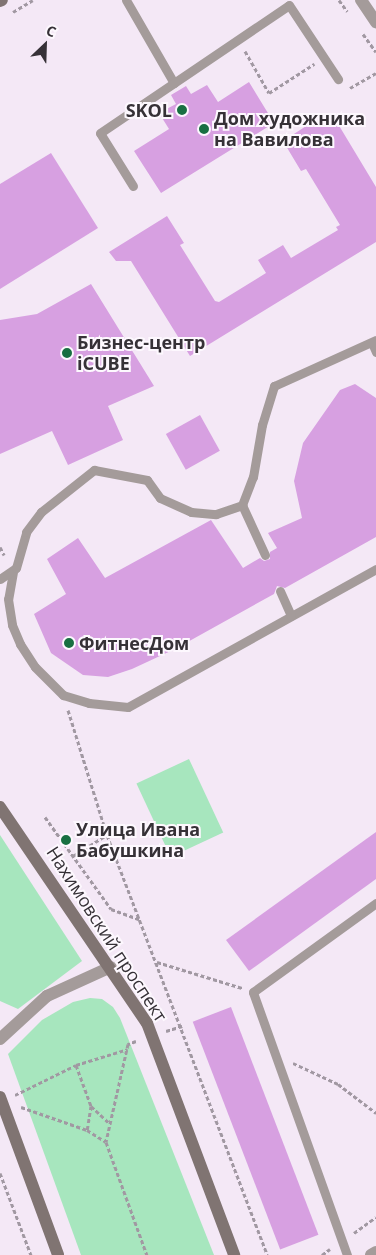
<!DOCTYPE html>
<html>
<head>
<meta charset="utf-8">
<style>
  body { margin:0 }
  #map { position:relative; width:376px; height:1255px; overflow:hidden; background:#f4e8f6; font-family:"Open Sans",sans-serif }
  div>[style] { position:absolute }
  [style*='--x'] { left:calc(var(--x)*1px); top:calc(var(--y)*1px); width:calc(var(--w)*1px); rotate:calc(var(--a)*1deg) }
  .green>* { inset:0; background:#a7e6be; transform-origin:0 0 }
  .building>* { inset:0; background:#d7a0e1; transform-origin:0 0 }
  .path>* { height:3px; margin-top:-1.5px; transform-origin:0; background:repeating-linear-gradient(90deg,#a198a2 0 4px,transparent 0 6.5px) }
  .service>* { height:9px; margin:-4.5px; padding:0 4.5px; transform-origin:4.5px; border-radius:4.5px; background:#a49b9a }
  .tertiary>* { height:12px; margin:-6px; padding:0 6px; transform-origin:6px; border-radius:6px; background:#a49b9a }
  .secondary>* { height:12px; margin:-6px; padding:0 6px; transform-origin:6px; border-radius:6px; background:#807472 }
  .dots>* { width:14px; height:14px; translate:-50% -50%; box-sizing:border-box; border:2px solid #fdf8fe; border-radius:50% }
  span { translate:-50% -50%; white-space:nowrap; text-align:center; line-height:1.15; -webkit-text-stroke:4px #fdf8fe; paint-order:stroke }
  .poi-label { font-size:18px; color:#363137; font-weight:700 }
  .right { translate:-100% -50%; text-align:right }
  .left { translate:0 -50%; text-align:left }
  .street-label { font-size:18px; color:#363137 }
  .north { position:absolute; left:20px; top:20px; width:50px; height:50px; -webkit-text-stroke:4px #fdf8fe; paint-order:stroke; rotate:24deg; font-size:14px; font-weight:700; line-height:20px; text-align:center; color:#363137 }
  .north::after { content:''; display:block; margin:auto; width:18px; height:22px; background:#363137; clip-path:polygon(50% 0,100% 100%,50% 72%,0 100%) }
</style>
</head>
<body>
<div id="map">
  <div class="green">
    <div style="left:189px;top:759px;width:81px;height:58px;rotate:65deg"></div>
    <div style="clip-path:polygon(0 835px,82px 961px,18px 1009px,0 1001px)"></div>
    <div style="clip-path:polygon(90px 998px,102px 999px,113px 1007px,120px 1018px,214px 1255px,81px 1255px,8px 1054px,42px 1020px,73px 1002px)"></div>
  </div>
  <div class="building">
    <div style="clip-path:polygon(249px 82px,274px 123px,161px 193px,134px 151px,169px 129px,159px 113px,176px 104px,171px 95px,186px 86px,191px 94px,207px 85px,218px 102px)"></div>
    <div style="clip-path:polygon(332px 114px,376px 187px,376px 242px,190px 356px,131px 261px,116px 261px,109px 252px,167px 216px,184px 243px,180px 245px,215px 301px,219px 302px,266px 273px,258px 260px,283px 245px,291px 258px,338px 230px,336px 227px,340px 225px,306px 169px,301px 171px,283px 141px,314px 121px,316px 124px)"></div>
    <div style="clip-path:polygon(51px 153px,98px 228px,0 289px,0 184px)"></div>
    <div style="clip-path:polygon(91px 284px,154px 386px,108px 406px,123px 440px,68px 465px,52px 431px,0 454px,0 320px,37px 314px)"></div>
    <div style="clip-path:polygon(355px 384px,376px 398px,376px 537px,285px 588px,277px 586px,274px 594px,175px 649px,132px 669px,108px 677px,83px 675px,51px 653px,34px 614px,66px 594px,47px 559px,78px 538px,105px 578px,211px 520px,243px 568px,260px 558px,264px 561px,270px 559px,270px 552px,277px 548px,268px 533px,302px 518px,294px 481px,303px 443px,340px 390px)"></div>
    <div style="left:200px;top:415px;width:41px;height:39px;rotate:61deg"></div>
    <div style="clip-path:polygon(376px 832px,376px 879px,249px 971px,226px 940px)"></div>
    <div style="left:231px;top:1007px;width:244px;height:41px;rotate:69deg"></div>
  </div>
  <div class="path">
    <div style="--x:339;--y:0;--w:14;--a:54"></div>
    <div style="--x:13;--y:12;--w:23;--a:-31"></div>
    <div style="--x:363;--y:34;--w:22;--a:54"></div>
    <div style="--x:245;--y:51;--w:48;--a:60.3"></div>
    <div style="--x:269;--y:93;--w:54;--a:-32.8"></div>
    <div style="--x:350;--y:88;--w:30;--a:-30"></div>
    <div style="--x:0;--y:547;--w:9;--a:63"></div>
    <div style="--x:68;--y:710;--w:131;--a:72.7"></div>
    <div style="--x:107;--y:835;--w:449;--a:69.1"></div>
    <div style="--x:45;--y:817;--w:113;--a:54.3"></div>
    <div style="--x:111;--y:909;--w:30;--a:20"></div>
    <div style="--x:73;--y:856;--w:40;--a:-32"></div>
    <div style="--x:157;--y:962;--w:89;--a:17"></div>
    <div style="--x:166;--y:1031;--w:17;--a:-17"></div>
    <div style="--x:136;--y:1041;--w:9;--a:159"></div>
    <div style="--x:128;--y:1044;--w:100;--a:102.7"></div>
    <div style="--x:106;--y:1142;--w:120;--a:70.1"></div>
    <div style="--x:293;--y:1063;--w:50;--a:25"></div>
    <div style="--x:338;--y:1084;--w:48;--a:37.3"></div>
    <div style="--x:76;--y:1065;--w:44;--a:69.9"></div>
    <div style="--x:91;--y:1106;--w:25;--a:43"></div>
    <div style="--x:15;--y:1095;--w:68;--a:-26.2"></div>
    <div style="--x:76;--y:1065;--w:54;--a:-17.1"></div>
    <div style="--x:91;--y:1106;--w:24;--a:99"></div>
    <div style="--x:87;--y:1130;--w:22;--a:32"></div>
    <div style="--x:21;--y:1107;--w:70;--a:19.2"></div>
    <div style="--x:0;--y:1173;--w:88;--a:69.3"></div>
    <div style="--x:354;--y:1233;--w:27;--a:-36"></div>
    <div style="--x:322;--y:1255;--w:10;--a:-37"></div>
  </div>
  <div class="service">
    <div style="--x:126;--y:0;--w:96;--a:60"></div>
    <div style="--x:133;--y:186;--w:62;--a:-121.9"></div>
    <div style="--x:100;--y:133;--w:228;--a:-34.1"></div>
    <div style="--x:289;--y:5;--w:89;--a:56.5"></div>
    <div style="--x:372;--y:343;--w:10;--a:66"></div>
    <div style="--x:242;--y:505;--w:55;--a:65.3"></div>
    <div style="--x:13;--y:572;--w:27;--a:100"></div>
    <div style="--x:8;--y:599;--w:26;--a:81"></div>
    <div style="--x:12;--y:625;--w:21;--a:67"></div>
    <div style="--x:20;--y:644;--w:27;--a:57"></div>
    <div style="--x:35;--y:667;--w:40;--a:45"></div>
    <div style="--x:63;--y:695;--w:27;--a:17"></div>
    <div style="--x:89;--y:703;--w:39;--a:6"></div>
    <div style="--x:128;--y:707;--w:284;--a:-29.1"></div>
    <div style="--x:0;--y:579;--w:19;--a:-35"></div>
    <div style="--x:16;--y:568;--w:37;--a:-74"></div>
    <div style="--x:26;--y:532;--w:25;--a:-53"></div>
    <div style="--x:41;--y:512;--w:68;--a:-38.4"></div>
    <div style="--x:94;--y:470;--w:54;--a:10.7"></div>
    <div style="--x:147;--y:480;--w:22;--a:54"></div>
    <div style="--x:160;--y:498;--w:34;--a:24"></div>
    <div style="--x:191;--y:512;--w:25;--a:5"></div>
    <div style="--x:216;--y:514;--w:28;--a:-19"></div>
    <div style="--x:242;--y:505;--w:30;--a:-69"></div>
    <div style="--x:253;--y:477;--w:53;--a:-80.2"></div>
    <div style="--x:262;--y:425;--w:41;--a:-72.9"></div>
    <div style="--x:274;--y:386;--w:112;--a:-24.3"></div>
    <div style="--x:280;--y:591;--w:27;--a:66"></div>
    <div style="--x:347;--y:1255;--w:279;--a:-109.7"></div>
    <div style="--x:253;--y:992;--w:152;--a:-35.9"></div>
  </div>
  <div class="tertiary">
    <div style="--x:361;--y:0;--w:27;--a:56"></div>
    <div style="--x:0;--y:1039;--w:64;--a:-42.5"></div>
    <div style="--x:47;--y:996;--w:70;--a:-24.4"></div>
    <div style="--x:371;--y:1255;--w:6;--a:-31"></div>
  </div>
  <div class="secondary">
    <div style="--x:0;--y:1;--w:2;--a:-27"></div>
    <div style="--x:0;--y:807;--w:261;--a:55.8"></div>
    <div style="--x:147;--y:1023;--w:248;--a:69.4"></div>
    <div style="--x:0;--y:1097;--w:168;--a:69.8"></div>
  </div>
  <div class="dots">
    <div style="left:182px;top:110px;background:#186f42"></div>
    <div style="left:204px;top:129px;background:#186f42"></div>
    <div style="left:67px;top:353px;background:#186f42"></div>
    <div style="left:69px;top:643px;background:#186f42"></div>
    <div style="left:66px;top:840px;background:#186f42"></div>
  </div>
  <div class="poi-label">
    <span class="right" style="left:172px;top:110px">SKOL</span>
    <span class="left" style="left:214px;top:129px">Дом художника<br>на Вавилова</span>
    <span class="left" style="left:77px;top:353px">Бизнес-центр<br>iCUBE</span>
    <span class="left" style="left:79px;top:643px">ФитнесДом</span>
    <span class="left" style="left:76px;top:840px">Улица Ивана<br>Бабушкина</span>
  </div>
  <div class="street-label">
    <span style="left:107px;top:934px;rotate:57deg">Нахимовский проспект</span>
  </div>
  <div class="north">С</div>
</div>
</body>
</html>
